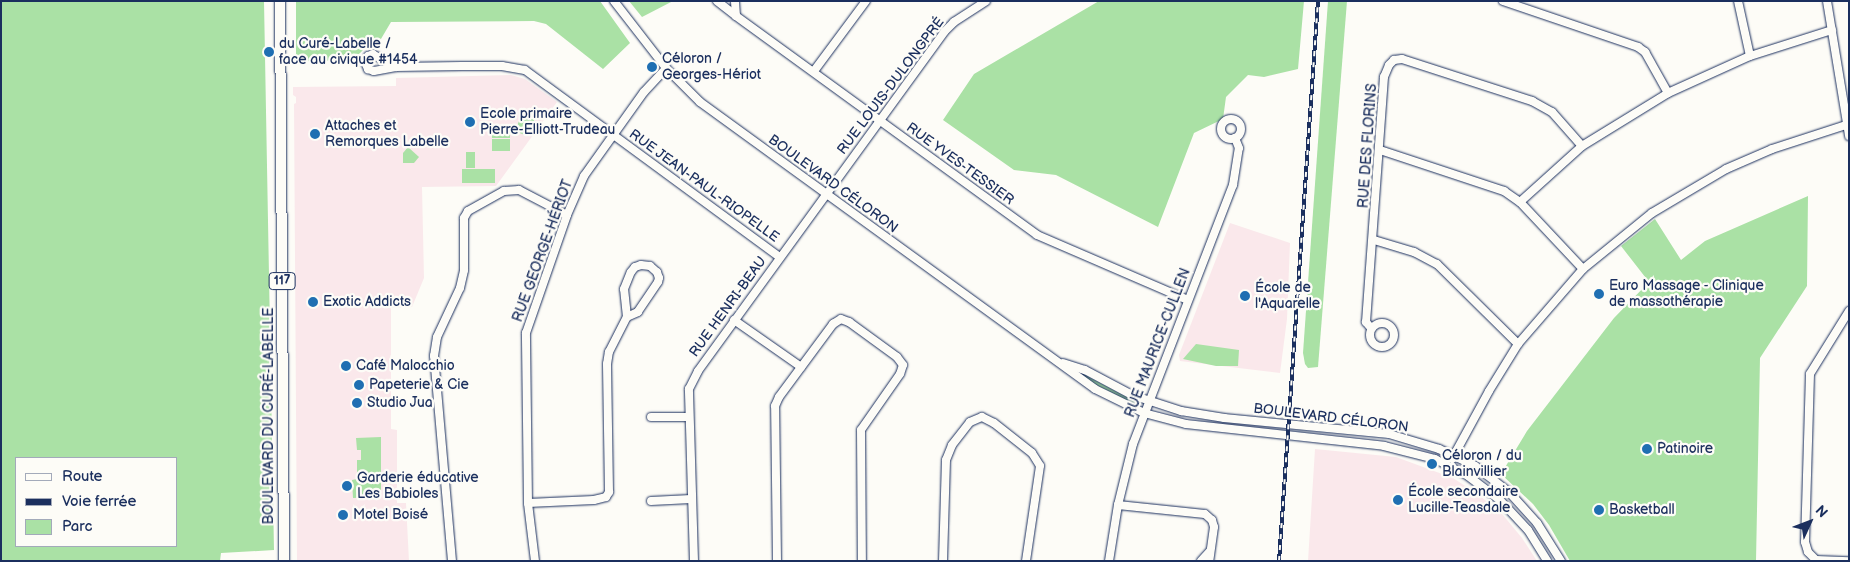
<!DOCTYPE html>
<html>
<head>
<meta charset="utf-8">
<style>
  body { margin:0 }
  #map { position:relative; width:1850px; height:562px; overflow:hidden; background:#fdfcf7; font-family:"Balsamiq Sans",sans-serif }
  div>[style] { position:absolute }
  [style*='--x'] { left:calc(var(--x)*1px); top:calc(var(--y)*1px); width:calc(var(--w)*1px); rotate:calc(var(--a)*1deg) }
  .built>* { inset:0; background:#fae8eb }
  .green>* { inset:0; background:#aae1a5; transform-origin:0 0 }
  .roads { filter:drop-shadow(0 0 1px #1b2f5e) drop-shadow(0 0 1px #1b2f5e) }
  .minor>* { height:8px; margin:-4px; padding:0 4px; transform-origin:4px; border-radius:4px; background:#fdfcf7 }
  .minor>.ring { margin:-4px; padding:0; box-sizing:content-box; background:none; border:8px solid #fdfcf7; border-radius:50% }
  .major>* { height:10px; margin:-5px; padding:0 5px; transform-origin:5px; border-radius:5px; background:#fdfcf7 }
  .rail>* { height:4px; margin-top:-2px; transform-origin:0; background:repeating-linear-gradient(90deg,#fdfcf7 0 5.5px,#1b2f5e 0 11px); box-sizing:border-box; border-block:1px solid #1b2f5e }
  .dots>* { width:14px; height:14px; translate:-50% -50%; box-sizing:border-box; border:2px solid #fdfcf7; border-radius:50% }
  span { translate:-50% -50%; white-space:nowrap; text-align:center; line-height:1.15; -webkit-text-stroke:4.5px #fdfcf7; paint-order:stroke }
  .shield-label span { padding:1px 4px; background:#fdfcf7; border:1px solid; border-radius:4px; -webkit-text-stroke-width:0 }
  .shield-label { font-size:12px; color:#1b2f5e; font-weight:700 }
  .poi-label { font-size:14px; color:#1b2f5e }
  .left { translate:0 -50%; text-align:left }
  .street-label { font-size:14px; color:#1b2f5e }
  .frame { position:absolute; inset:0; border:2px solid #1b2f5e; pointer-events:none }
  .legend { position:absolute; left:15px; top:457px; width:162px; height:90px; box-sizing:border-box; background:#fdfcf7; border:1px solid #a3aaba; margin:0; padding:6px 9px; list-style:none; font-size:15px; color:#1b2f5e }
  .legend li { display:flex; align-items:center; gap:10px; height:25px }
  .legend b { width:25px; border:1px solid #a3aaba }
  .north { position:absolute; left:1785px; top:497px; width:50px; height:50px; -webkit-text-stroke:4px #fdfcf7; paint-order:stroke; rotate:47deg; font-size:14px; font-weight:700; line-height:20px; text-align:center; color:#1b2f5e }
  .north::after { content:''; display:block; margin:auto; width:18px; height:22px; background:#1b2f5e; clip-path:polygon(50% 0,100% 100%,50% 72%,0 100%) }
</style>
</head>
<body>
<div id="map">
  <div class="built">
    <div style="clip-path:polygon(511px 75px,525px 79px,557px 102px,496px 186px,422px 187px,424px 278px,412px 307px,391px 308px,391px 429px,397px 430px,397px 503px,406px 503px,409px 561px,297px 561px,294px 104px,296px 103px,296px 97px,293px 95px,293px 87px,396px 86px,396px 78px)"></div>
    <div style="clip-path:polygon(1230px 223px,1290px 243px,1287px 319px,1280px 373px,1180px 361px,1179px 355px)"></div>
    <div style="clip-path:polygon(1315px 449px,1396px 457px,1453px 478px,1479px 495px,1503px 515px,1522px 538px,1537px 561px,1308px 561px)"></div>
  </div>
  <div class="green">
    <div style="clip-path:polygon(evenodd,1px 1px,264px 1px,274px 550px,221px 553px,220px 561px,1px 561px,1px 1px,16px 458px,176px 458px,176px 546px,16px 546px,16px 458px)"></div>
    <div style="clip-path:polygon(296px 1px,600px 1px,630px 43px,603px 69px,546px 24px,534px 21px,391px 22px,378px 44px,366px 47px,357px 56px,313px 63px,296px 56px)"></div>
    <div style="clip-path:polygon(629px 1px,673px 1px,642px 17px)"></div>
    <div style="clip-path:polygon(1099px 1px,1304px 1px,1298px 69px,1264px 77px,1248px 75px,1226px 97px,1223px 119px,1194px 133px,1158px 227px,1056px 175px,1014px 170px,943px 120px,974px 74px)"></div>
    <div style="clip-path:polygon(1328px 1px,1347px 1px,1318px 367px,1308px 368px,1305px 364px,1303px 353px)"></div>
    <div style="left:524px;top:108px;width:14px;height:25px;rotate:21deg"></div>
    <div style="left:492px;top:125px;width:18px;height:13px"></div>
    <div style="left:492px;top:139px;width:18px;height:12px"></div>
    <div style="clip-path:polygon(408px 147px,419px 157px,414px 163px,403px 163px,403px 153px)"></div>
    <div style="left:466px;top:152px;width:9px;height:16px"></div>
    <div style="left:495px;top:169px;width:14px;height:33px;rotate:90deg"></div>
    <div style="clip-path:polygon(1808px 196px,1807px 286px,1760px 358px,1756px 561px,1570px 561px,1549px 525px,1533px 504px,1501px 474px,1527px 431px,1614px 318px,1649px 282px,1621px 246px,1655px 219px,1681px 260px,1705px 241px)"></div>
    <div style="clip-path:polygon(1196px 344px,1239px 350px,1238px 366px,1216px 366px,1183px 359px)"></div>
    <div style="clip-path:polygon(1083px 374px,1136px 402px,1135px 404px,1090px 382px,1081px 376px)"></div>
    <div style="clip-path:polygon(381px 437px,381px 497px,353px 498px,352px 480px,357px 479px,357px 460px,361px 460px,361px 450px,357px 450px,356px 438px)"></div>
  </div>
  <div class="roads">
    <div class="minor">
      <div style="--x:614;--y:1;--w:85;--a:52.2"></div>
      <div style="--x:666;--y:68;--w:48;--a:45"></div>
      <div style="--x:700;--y:102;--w:488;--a:36"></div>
      <div style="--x:1095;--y:389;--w:55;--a:26.1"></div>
      <div style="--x:1144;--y:413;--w:43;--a:14.7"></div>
      <div style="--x:1186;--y:424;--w:199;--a:6.3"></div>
      <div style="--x:1384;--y:446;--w:53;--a:14.3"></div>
      <div style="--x:1435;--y:459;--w:37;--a:27"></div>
      <div style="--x:1468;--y:476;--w:39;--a:37"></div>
      <div style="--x:1499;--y:499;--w:42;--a:46.9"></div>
      <div style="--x:1528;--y:530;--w:36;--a:58"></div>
      <div style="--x:717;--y:1;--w:24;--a:38"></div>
      <div style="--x:736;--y:16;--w:15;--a:-94"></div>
      <div style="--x:1503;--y:1;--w:143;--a:18.8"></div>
      <div style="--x:1638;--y:47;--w:9;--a:36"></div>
      <div style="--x:1645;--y:52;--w:47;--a:60.7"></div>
      <div style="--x:1738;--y:1;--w:56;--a:77.7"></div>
      <div style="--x:1827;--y:1;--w:137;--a:80.7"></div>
      <div style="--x:736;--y:16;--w:372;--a:36"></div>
      <div style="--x:1037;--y:235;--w:164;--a:23.3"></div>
      <div style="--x:396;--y:67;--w:26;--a:-151"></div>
      <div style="--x:373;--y:54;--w:5;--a:158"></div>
      <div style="--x:368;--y:56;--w:7;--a:117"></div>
      <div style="--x:365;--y:62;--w:8;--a:67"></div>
      <div style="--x:368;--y:69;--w:6;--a:18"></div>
      <div style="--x:374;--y:71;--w:22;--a:-10"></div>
      <div style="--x:396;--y:67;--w:66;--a:-0.9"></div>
      <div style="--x:462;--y:66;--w:40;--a:0"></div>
      <div style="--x:502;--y:66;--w:23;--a:10"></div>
      <div style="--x:525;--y:70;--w:316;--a:36.3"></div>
      <div style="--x:814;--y:71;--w:87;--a:-53.4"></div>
      <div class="ring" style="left:1221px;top:119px;width:12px;height:12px"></div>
      <div style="--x:1380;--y:150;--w:131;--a:18.3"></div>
      <div style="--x:1504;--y:191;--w:19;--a:35"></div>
      <div style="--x:1520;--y:202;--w:92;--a:46.8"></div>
      <div style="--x:1520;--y:202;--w:84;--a:-42.1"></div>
      <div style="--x:1582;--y:146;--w:101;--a:-31.6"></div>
      <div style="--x:1668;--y:93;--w:90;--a:-24.3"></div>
      <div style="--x:1750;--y:56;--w:86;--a:-17.6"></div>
      <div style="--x:1374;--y:240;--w:42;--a:16.7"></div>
      <div style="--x:1414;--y:252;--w:26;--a:28"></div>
      <div style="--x:1437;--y:264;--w:114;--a:44.6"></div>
      <div style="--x:1849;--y:311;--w:74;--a:121.8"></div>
      <div style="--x:1810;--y:374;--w:168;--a:91.7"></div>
      <div style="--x:1805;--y:542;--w:10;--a:73"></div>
      <div style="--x:1808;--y:552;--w:11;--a:45"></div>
      <div style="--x:1816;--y:560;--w:33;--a:2"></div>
      <div style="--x:734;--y:320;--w:82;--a:35"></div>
      <div class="ring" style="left:1370px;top:323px;width:16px;height:16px"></div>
      <div style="--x:1371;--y:328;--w:8;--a:-130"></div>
      <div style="--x:1366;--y:322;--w:246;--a:-85.8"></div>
      <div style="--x:1384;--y:77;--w:13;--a:-67"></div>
      <div style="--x:1389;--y:65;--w:7;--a:-45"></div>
      <div style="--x:1394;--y:60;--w:8;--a:-7"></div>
      <div style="--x:1402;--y:59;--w:137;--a:17.9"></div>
      <div style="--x:1532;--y:101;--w:23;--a:29"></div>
      <div style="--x:1552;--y:112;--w:45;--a:48.6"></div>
      <div style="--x:1063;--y:363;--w:23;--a:18"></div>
      <div style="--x:1085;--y:370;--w:53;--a:28"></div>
      <div style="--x:1132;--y:395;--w:52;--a:18.1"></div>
      <div style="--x:1181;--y:411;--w:44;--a:9.2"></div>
      <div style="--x:1224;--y:418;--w:166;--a:5.5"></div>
      <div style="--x:1389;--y:434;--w:52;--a:16.7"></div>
      <div style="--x:1439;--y:449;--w:40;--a:25"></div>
      <div style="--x:1475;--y:466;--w:43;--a:37.4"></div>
      <div style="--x:1509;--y:492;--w:42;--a:47.9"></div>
      <div style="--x:1537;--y:523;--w:45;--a:57.7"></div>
      <div style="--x:651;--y:417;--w:38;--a:0"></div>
      <div style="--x:1452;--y:459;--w:77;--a:-61.4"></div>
      <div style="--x:1489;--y:391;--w:55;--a:-58.3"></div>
      <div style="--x:1518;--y:344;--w:99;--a:-49.1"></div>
      <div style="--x:1583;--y:269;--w:89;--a:-39.1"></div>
      <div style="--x:1652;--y:213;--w:86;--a:-30.7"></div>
      <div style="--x:1726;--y:169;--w:50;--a:-23.5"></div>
      <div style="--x:1772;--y:149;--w:81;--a:-18"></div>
      <div style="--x:651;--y:501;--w:40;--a:-2.9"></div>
      <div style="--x:528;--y:503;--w:66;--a:-2.6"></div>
      <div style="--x:594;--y:500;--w:12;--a:-14"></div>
      <div style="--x:606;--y:497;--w:6;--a:-59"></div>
      <div style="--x:609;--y:492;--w:128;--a:-90.9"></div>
      <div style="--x:607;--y:364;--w:12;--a:-81"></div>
      <div style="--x:609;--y:352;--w:39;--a:-63"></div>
      <div style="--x:627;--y:317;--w:28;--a:-96"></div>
      <div style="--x:624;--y:289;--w:18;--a:-68"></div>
      <div style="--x:631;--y:272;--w:6;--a:-51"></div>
      <div style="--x:635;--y:267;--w:6;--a:-18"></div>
      <div style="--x:641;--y:265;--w:9;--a:6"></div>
      <div style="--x:650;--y:266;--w:9;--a:41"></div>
      <div style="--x:657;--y:272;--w:6;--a:72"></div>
      <div style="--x:659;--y:278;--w:4;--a:104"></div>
      <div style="--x:658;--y:282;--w:36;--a:124"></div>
      <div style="--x:638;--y:312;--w:12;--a:156"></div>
      <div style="--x:1118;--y:505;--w:87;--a:5.9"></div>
      <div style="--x:1205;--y:514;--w:9;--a:41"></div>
      <div style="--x:1212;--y:520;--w:7;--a:74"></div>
      <div style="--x:1214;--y:527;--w:34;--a:98"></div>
      <div style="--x:452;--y:561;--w:206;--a:-95"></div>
      <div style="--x:434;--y:356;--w:19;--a:-81"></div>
      <div style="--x:437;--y:337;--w:54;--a:-64.9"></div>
      <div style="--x:460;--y:288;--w:18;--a:-77"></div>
      <div style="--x:464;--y:270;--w:52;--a:-90"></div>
      <div style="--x:464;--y:218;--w:8;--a:-60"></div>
      <div style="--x:468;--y:211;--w:41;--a:-29.1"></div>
      <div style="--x:504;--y:191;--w:15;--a:-4"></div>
      <div style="--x:519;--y:190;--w:54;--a:27.5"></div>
      <div style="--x:535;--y:561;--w:58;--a:-96.9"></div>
      <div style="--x:528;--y:503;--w:170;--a:-90.7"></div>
      <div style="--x:526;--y:333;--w:125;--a:-70.8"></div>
      <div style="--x:567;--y:215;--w:43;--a:-66.4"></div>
      <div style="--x:584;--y:176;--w:103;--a:-54.5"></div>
      <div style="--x:644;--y:92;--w:33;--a:-47"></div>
      <div style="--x:694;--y:561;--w:172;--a:-91.7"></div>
      <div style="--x:689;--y:389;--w:20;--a:-63"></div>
      <div style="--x:698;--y:371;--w:419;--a:-54"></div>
      <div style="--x:944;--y:32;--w:14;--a:-45"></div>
      <div style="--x:954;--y:22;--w:38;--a:-33"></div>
      <div style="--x:777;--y:561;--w:155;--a:-90.7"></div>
      <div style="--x:775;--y:406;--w:10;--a:-66"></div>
      <div style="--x:779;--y:397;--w:91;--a:-53.5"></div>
      <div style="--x:833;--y:324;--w:9;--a:-32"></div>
      <div style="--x:841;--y:319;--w:9;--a:21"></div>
      <div style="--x:849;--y:322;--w:59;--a:36.1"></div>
      <div style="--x:897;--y:357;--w:10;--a:53"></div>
      <div style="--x:903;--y:365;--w:9;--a:108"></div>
      <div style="--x:900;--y:374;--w:68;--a:124.9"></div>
      <div style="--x:861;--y:430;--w:131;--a:89.6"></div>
      <div style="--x:943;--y:561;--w:101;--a:-88.3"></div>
      <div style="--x:946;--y:460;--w:16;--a:-68"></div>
      <div style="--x:952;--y:445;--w:29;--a:-52"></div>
      <div style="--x:970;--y:422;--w:13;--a:-23"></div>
      <div style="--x:982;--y:417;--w:13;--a:27"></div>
      <div style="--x:994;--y:423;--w:48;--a:38.3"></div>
      <div style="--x:1032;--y:453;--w:15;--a:58"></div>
      <div style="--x:1040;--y:466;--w:96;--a:98.4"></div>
      <div style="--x:1109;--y:561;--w:57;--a:-80.9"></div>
      <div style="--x:1118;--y:505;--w:63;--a:-76.2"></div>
      <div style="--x:1133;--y:444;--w:278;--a:-68.9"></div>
      <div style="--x:1233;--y:185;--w:37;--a:-81"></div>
      <div style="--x:1239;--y:148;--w:11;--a:-112"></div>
      <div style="--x:1201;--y:561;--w:13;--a:-48"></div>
    </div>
    <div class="major">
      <div style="--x:280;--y:1;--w:560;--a:89.59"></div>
    </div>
  </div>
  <div class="rail">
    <div style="--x:1279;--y:561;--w:561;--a:-86.02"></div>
  </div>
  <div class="dots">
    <div style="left:269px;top:52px;background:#1f6fb2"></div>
    <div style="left:652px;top:67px;background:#1f6fb2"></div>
    <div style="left:470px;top:122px;background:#1f6fb2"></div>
    <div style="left:315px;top:134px;background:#1f6fb2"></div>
    <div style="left:1599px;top:294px;background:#1f6fb2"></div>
    <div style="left:1245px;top:296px;background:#1f6fb2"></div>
    <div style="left:313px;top:302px;background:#1f6fb2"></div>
    <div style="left:346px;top:366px;background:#1f6fb2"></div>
    <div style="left:359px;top:385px;background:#1f6fb2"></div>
    <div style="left:357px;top:403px;background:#1f6fb2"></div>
    <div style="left:1647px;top:449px;background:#1f6fb2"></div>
    <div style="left:1432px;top:464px;background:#1f6fb2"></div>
    <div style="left:347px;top:486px;background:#1f6fb2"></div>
    <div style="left:1398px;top:500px;background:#1f6fb2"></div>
    <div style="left:1599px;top:510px;background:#1f6fb2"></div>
    <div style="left:343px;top:515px;background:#1f6fb2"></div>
  </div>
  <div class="shield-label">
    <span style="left:282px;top:281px">117</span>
  </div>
  <div class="poi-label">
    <span class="left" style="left:279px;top:52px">du Curé-Labelle /<br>face au civique #1454</span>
    <span class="left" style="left:662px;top:67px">Céloron /<br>Georges-Hériot</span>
    <span class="left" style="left:480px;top:122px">Ecole primaire<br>Pierre-Elliott-Trudeau</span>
    <span class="left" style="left:325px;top:134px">Attaches et<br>Remorques Labelle</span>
    <span class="left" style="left:1609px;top:294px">Euro Massage - Clinique<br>de massothérapie</span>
    <span class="left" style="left:1255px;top:296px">École de<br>l'Aquarelle</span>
    <span class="left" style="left:323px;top:302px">Exotic Addicts</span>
    <span class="left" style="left:356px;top:366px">Café Malocchio</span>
    <span class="left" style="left:369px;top:385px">Papeterie &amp; Cie</span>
    <span class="left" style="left:367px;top:403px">Studio Jua</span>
    <span class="left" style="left:1657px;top:449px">Patinoire</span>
    <span class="left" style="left:1442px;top:464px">Céloron / du<br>Blainvillier</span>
    <span class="left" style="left:357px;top:486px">Garderie éducative<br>Les Babioles</span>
    <span class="left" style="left:1408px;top:500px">École secondaire<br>Lucille-Teasdale</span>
    <span class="left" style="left:1609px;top:510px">Basketball</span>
    <span class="left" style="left:353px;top:515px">Motel Boisé</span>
  </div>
  <div class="street-label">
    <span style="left:891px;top:86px;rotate:-53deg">RUE LOUIS-DULONGPRÉ</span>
    <span style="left:1368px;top:146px;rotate:-86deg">RUE DES FLORINS</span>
    <span style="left:960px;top:164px;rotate:36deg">RUE YVES-TESSIER</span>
    <span style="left:833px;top:184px;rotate:36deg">BOULEVARD CÉLORON</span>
    <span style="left:704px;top:186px;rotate:36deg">RUE JEAN-PAUL-RIOPELLE</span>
    <span style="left:543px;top:251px;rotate:-70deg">RUE GEORGE-HÉRIOT</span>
    <span style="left:728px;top:307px;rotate:-54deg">RUE HENRI-BEAU</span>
    <span style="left:1158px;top:343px;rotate:-69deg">RUE MAURICE-CULLEN</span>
    <span style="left:269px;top:416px;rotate:-90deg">BOULEVARD DU CURÉ-LABELLE</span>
    <span style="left:1331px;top:418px;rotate:7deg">BOULEVARD CÉLORON</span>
  </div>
  <div class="frame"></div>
  <ul class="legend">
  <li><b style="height:6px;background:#fdfcf7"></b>Route</li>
  <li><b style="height:6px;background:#1b2f5e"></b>Voie ferrée</li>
  <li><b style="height:14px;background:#aae1a5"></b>Parc</li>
  </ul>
  <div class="north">N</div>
</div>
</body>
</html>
